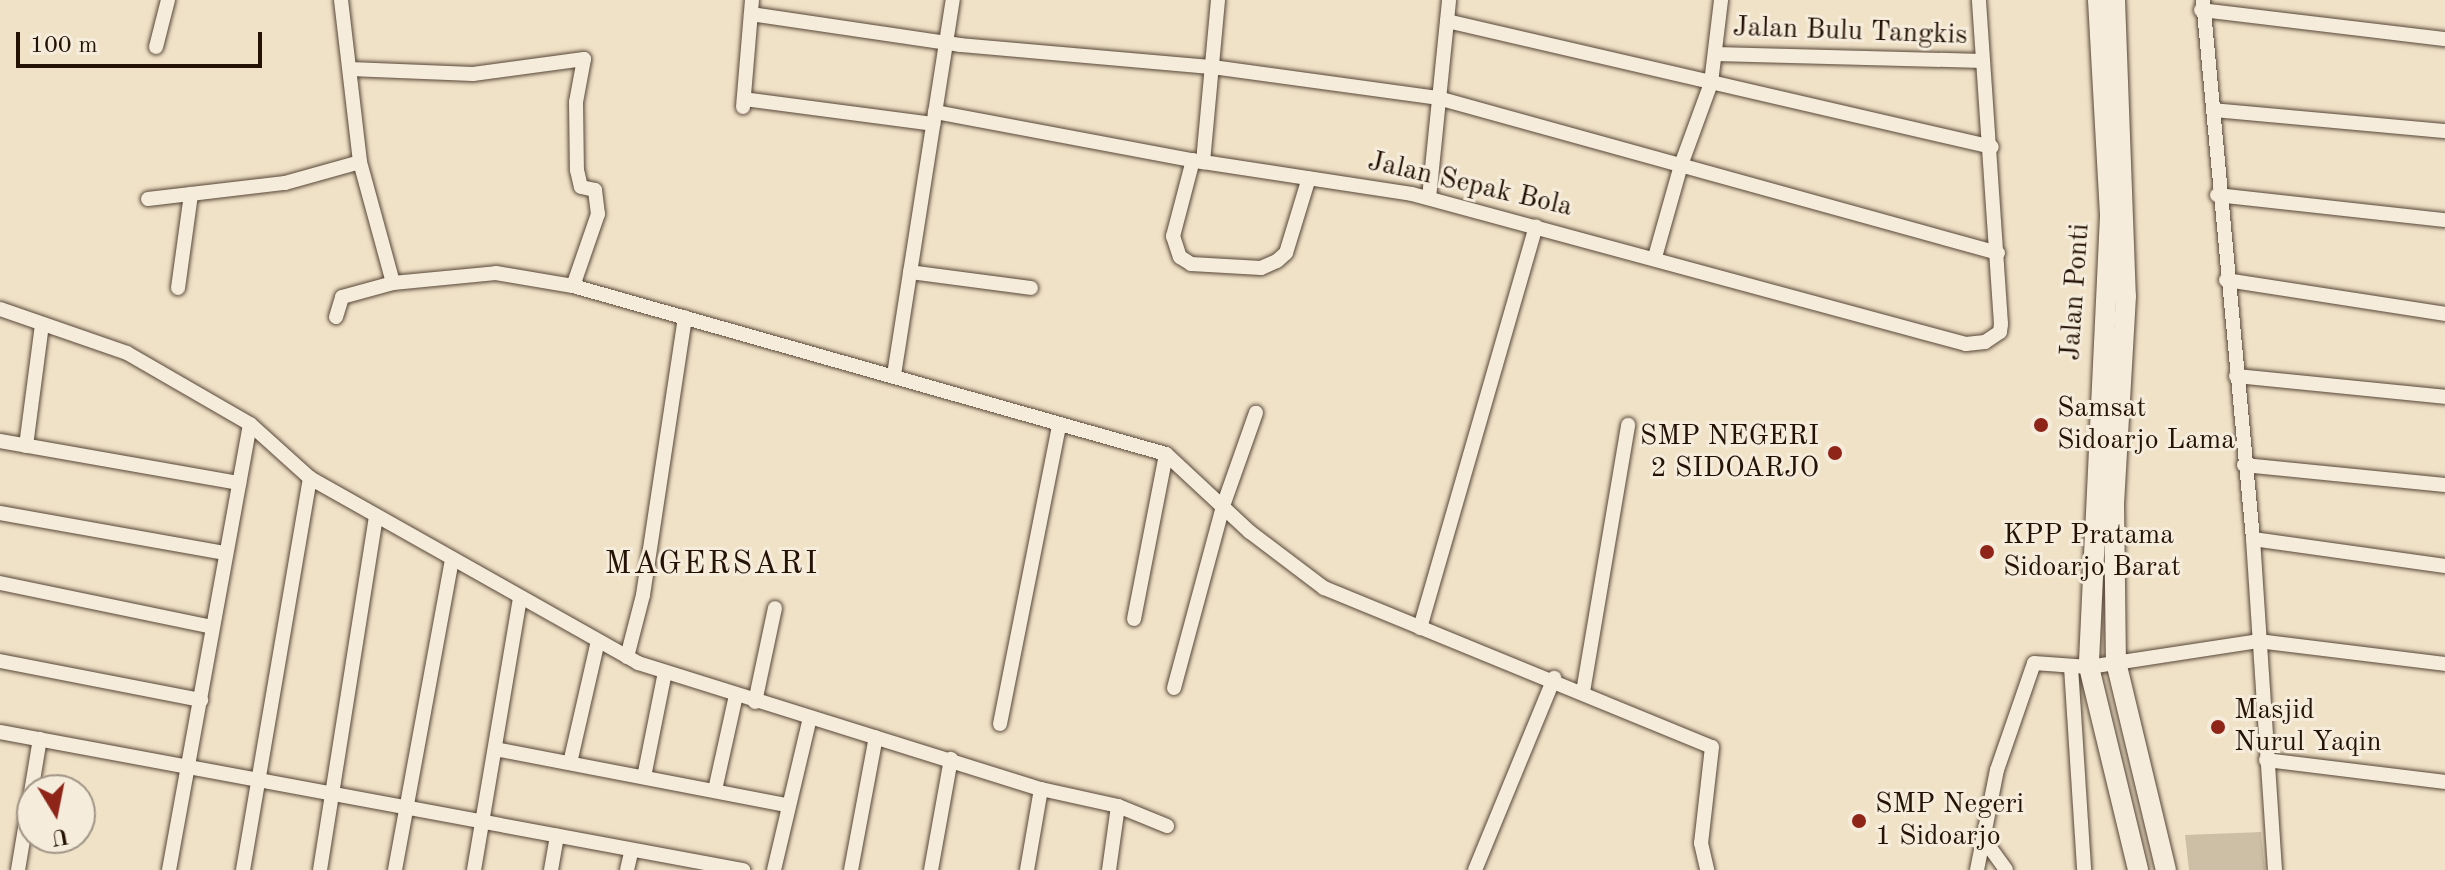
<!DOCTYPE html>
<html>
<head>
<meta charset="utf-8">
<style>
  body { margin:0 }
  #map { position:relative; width:2445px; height:870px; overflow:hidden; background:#f0e2c7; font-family:"Old Standard TT",serif }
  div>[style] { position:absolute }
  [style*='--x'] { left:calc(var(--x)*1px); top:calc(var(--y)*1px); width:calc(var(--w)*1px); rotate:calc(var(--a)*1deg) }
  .green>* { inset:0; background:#cdbfa6 }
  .roads { filter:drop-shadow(0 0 2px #574637) drop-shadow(0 0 2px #574637) }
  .minor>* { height:14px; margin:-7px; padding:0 7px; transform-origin:7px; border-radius:7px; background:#f5ecdb }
  .secondary>* { height:20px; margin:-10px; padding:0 10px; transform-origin:10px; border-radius:10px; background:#f5ecdb }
  .dots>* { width:22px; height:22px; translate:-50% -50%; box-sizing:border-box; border:4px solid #f5ecdb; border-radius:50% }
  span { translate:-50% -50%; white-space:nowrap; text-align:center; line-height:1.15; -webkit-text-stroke:6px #f5ecdb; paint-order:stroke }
  .street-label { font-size:28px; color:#241207 }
  .poi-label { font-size:28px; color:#241207 }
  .left { translate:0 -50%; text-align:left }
  .right { translate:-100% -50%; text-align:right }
  .quarter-label { font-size:32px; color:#241207; letter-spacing:2px }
  .north { position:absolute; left:16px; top:774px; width:80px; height:80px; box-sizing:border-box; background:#f5ecdb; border:2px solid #a19586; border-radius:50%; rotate:170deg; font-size:22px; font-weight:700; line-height:32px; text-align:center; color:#241207 }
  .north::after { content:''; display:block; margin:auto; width:28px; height:36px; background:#8f2418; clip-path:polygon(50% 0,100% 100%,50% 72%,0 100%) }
  .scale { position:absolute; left:16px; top:32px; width:246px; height:36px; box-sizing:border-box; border:4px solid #241207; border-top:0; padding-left:10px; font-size:24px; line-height:28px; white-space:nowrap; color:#241207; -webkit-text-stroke:6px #f5ecdb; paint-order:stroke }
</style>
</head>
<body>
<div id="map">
  <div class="green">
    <div style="clip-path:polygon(2261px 832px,2265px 870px,2189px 870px,2185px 835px)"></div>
  </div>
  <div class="roads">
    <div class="minor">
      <div style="--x:341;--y:0;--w:163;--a:83.3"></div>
      <div style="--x:360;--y:162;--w:125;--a:74.7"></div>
      <div style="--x:2203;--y:0;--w:541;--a:84.7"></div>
      <div style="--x:2253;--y:539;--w:332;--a:86.2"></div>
      <div style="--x:2201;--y:10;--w:246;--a:6.8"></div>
      <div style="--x:751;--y:14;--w:211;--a:8.4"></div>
      <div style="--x:960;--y:45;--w:253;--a:5"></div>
      <div style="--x:1212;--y:67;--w:228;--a:7.8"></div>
      <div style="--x:1438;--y:98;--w:581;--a:15.47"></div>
      <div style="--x:1447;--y:21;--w:559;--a:13.02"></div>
      <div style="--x:156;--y:47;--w:49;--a:-75.7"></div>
      <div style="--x:1715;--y:54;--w:268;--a:1.5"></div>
      <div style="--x:350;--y:69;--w:123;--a:2.3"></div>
      <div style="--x:473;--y:74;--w:112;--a:-7.7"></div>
      <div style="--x:584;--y:59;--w:44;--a:100.5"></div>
      <div style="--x:576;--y:102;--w:68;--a:89.2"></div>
      <div style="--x:577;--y:170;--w:17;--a:77"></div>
      <div style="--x:581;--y:187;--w:14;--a:12"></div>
      <div style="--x:595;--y:190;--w:24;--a:83"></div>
      <div style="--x:598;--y:214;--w:76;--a:109.1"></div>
      <div style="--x:744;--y:99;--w:191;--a:7.5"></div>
      <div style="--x:743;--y:107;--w:107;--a:-85.2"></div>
      <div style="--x:2213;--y:110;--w:233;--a:5.2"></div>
      <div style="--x:935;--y:112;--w:273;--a:10.6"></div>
      <div style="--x:1203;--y:162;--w:211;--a:8.7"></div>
      <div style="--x:1412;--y:194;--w:574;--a:15.15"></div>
      <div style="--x:1966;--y:344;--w:19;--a:-6"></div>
      <div style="--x:1985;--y:342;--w:18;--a:-34"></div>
      <div style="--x:2000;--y:332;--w:8;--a:-83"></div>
      <div style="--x:2001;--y:324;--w:325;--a:-93.9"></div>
      <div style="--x:1193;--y:160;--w:79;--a:104.7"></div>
      <div style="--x:1173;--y:236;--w:22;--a:72"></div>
      <div style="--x:1180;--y:257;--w:13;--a:32"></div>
      <div style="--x:1191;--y:264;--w:70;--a:3.3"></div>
      <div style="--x:1261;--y:268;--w:17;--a:-24"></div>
      <div style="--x:1277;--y:261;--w:12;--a:-42"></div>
      <div style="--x:1286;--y:253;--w:78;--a:-73"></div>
      <div style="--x:1203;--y:162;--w:163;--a:-84.7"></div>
      <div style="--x:2217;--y:195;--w:229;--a:6.3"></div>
      <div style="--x:1429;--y:198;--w:199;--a:-84.2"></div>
      <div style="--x:148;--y:199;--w:138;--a:-6.7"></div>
      <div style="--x:285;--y:183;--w:78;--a:-15.6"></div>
      <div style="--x:1655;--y:257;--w:96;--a:-74.2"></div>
      <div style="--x:1681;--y:165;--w:87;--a:-69.9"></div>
      <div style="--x:1711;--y:83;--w:84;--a:-83.1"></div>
      <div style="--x:910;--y:272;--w:122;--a:7.5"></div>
      <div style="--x:2226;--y:280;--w:222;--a:8.8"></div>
      <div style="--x:178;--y:288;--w:95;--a:-82.1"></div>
      <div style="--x:0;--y:309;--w:134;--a:19.1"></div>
      <div style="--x:127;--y:353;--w:142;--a:30"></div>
      <div style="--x:250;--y:424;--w:81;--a:42"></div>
      <div style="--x:310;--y:478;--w:377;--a:29.4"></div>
      <div style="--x:638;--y:663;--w:422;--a:17.4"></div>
      <div style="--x:1041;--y:789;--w:79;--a:12.4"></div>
      <div style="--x:1118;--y:806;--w:65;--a:98"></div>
      <div style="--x:336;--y:317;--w:21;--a:-73"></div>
      <div style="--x:342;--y:297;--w:53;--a:-15.4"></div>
      <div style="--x:393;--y:283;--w:103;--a:-5.5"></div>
      <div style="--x:496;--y:273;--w:78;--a:9.6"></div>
      <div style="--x:573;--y:286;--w:616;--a:15.82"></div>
      <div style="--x:1166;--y:454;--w:115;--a:42.9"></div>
      <div style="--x:1250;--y:532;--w:93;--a:37.1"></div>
      <div style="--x:1324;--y:588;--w:419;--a:22.3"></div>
      <div style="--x:1712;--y:747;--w:97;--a:96.5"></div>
      <div style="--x:1701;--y:843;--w:28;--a:77"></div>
      <div style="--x:894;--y:375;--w:380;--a:-81.1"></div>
      <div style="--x:2236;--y:376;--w:210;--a:5.7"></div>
      <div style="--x:0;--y:441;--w:243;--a:10"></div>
      <div style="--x:26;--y:446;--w:123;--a:-82.5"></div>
      <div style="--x:2244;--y:465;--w:202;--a:5.7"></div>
      <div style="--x:0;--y:513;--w:229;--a:10.1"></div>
      <div style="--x:2253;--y:539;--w:194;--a:8"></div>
      <div style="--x:0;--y:583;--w:217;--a:11.7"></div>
      <div style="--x:1134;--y:619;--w:168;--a:-79"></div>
      <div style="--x:1420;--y:628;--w:418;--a:-73.9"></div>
      <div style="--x:627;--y:657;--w:64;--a:-75.5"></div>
      <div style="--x:643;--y:595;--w:281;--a:-81.4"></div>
      <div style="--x:0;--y:661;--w:205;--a:11"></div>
      <div style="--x:2071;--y:667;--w:203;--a:86.3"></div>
      <div style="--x:1174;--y:688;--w:188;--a:-74.9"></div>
      <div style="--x:1223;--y:506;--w:99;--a:-70.5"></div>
      <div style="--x:1583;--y:692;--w:271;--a:-80.4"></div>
      <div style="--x:755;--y:702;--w:96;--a:-78"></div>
      <div style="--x:1000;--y:724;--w:305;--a:-78.8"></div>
      <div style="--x:0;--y:732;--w:756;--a:10.52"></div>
      <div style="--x:495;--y:749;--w:297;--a:10.9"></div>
      <div style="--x:2266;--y:760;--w:180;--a:7"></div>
      <div style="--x:570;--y:763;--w:125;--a:-77.1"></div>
      <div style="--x:644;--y:777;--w:107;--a:-78.7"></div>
      <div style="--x:715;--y:790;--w:97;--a:-77.5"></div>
      <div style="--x:1118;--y:806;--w:53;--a:22.2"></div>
      <div style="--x:1983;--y:838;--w:39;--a:54"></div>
      <div style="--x:18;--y:870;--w:133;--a:-80.5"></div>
      <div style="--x:169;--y:870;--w:453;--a:-79.7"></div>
      <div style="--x:243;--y:870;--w:398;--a:-80.3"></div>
      <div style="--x:320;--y:870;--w:358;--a:-81"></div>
      <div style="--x:395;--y:870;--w:315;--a:-79.6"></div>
      <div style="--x:474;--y:870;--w:276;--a:-80.4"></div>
      <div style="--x:551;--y:870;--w:35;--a:-80"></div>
      <div style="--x:627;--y:870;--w:18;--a:-77"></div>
      <div style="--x:774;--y:870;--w:156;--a:-76.7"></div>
      <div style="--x:851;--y:870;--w:135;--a:-79.4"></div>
      <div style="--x:931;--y:870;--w:113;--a:-79.8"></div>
      <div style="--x:1027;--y:870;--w:82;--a:-80.2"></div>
      <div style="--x:1475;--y:870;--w:208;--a:-67.6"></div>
      <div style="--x:1977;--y:870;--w:102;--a:-78.7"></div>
      <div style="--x:1997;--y:770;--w:113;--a:-70.9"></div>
      <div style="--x:2034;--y:663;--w:55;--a:4.2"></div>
      <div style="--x:2089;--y:667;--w:171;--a:-8.7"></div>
      <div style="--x:2258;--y:641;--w:188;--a:7"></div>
    </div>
    <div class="secondary">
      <div style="--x:2098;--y:0;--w:216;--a:86.8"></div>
      <div style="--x:2110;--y:216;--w:451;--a:92.7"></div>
      <div style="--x:2089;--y:667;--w:209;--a:76.4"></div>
      <div style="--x:2115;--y:0;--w:296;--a:87.9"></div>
      <div style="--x:2126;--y:296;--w:207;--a:93.3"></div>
      <div style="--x:2114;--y:503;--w:159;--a:89.3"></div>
      <div style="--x:2116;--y:662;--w:214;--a:76.5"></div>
    </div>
  </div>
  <div class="dots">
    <div style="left:2041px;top:425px;background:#8f2418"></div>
    <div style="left:1835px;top:453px;background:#8f2418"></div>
    <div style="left:1987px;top:552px;background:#8f2418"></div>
    <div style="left:2218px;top:727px;background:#8f2418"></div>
    <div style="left:1859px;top:821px;background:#8f2418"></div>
  </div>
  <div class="street-label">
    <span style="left:1850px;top:32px;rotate:2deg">Jalan Bulu Tangkis</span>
    <span style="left:1470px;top:185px;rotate:13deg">Jalan Sepak Bola</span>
    <span style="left:2076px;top:292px;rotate:-86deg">Jalan Ponti</span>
  </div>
  <div class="poi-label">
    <span class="left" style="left:2057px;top:425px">Samsat<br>Sidoarjo Lama</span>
    <span class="right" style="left:1819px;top:453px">SMP NEGERI<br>2 SIDOARJO</span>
    <span class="left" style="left:2003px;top:552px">KPP Pratama<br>Sidoarjo Barat</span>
    <span class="left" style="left:2234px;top:727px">Masjid<br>Nurul Yaqin</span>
    <span class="left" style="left:1875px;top:821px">SMP Negeri<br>1 Sidoarjo</span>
  </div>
  <div class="quarter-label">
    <span style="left:712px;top:565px">MAGERSARI</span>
  </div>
  <div class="north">U</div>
  <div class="scale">100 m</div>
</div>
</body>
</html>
